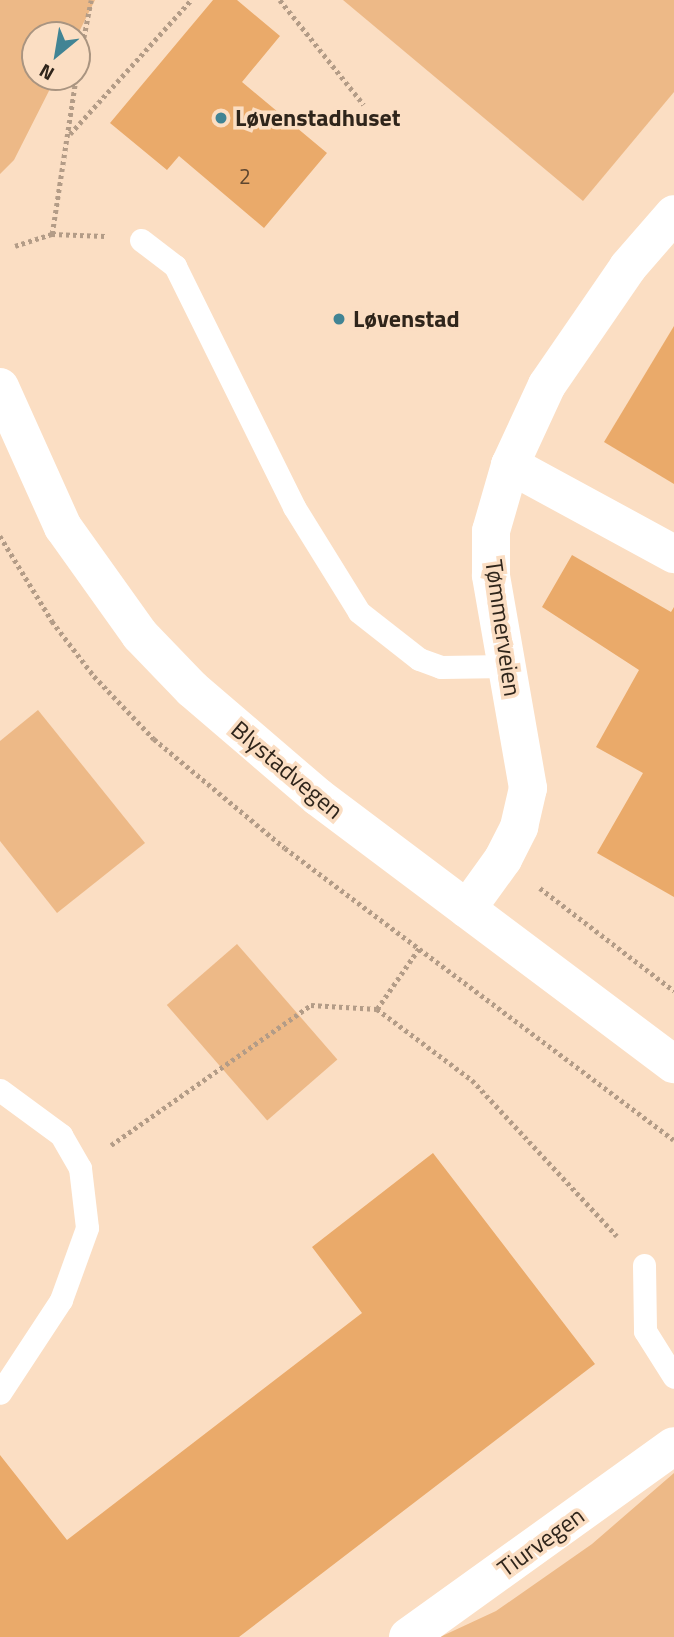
<!DOCTYPE html>
<html>
<head>
<meta charset="utf-8">
<style>
  body { margin:0 }
  #map { position:relative; width:674px; height:1637px; overflow:hidden; background:#fbdec3; font-family:"Titillium Web",sans-serif }
  div>[style] { position:absolute }
  [style*='--x'] { left:calc(var(--x)*1px); top:calc(var(--y)*1px); width:calc(var(--w)*1px); rotate:calc(var(--a)*1deg) }
  .green>* { inset:0; background:#edb987; transform-origin:0 0 }
  .building>* { inset:0; background:#eaaa6a }
  .path>* { height:4.5px; margin-top:-2.25px; transform-origin:0; background:repeating-linear-gradient(90deg,#b39c87 0 3.5px,transparent 0 7px) }
  .lane>* { height:23px; margin:-11.5px; padding:0 11.5px; transform-origin:11.5px; border-radius:11.5px; background:#fff }
  .street>* { height:38px; margin:-19px; padding:0 19px; transform-origin:19px; border-radius:19px; background:#fff }
  .secondary>* { height:38px; margin:-19px; padding:0 19px; transform-origin:19px; border-radius:19px; background:#fff }
  .dots>* { width:19px; height:19px; translate:-50% -50%; box-sizing:border-box; border:4px solid #fbdec3; border-radius:50% }
  span { translate:-50% -50%; white-space:nowrap; text-align:center; line-height:1.15; -webkit-text-stroke:7px #fbdec3; paint-order:stroke }
  .number-label { font-size:21px; color:#5e462f }
  .number-label span { -webkit-text-stroke-width:0 }
  .poi-label { font-size:24px; color:#2f251b; font-weight:700 }
  .left { translate:0 -50%; text-align:left }
  .street-label { font-size:24px; color:#2f251b }
  .north { position:absolute; left:21px; top:21px; width:70px; height:70px; box-sizing:border-box; background:#fbdec3; border:2px solid #a99480; border-radius:50%; rotate:210deg; font-size:19px; font-weight:700; line-height:28px; text-align:center; color:#2f251b }
  .north::after { content:''; display:block; margin:auto; width:24px; height:32px; background:#418494; clip-path:polygon(50% 0,100% 100%,50% 72%,0 100%) }
</style>
</head>
<body>
<div id="map">
  <div class="green">
    <div style="clip-path:polygon(0 0,95px 0,77px 36px,35px 35px,35px 77px,56px 77px,14px 160px,0 174px)"></div>
    <div style="clip-path:polygon(343px 0,674px 0,674px 92px,583px 201px)"></div>
    <div style="clip-path:polygon(38px 710px,145px 843px,57px 913px,0 841px,0 741px)"></div>
    <div style="left:237px;top:944px;width:153px;height:93px;rotate:49deg"></div>
    <div style="clip-path:polygon(674px 1473px,674px 1637px,440px 1637px,496px 1611px,592px 1544px)"></div>
  </div>
  <div class="building">
    <div style="clip-path:polygon(213px 0,237px 0,280px 36px,242px 82px,327px 153px,264px 228px,179px 156px,167px 170px,110px 123px)"></div>
    <div style="clip-path:polygon(674px 326px,674px 484px,604px 442px)"></div>
    <div style="clip-path:polygon(572px 555px,671px 612px,674px 607px,674px 897px,597px 853px,643px 773px,596px 747px,639px 670px,542px 607px)"></div>
    <div style="clip-path:polygon(433px 1153px,595px 1364px,239px 1637px,0 1637px,0 1455px,67px 1540px,362px 1313px,312px 1247px)"></div>
  </div>
  <div class="path">
    <div style="--x:280;--y:0;--w:134;--a:51.3"></div>
    <div style="--x:77;--y:72;--w:73;--a:-79"></div>
    <div style="--x:70;--y:134;--w:181;--a:-47.9"></div>
    <div style="--x:52;--y:234;--w:159;--a:-81.3"></div>
    <div style="--x:15;--y:246;--w:39;--a:-18"></div>
    <div style="--x:52;--y:234;--w:53;--a:2.2"></div>
    <div style="--x:0;--y:536;--w:100;--a:58.5"></div>
    <div style="--x:52;--y:621;--w:69;--a:52.6"></div>
    <div style="--x:94;--y:676;--w:87;--a:46.4"></div>
    <div style="--x:154;--y:739;--w:170;--a:39.8"></div>
    <div style="--x:285;--y:848;--w:486;--a:36.9"></div>
    <div style="--x:540;--y:888;--w:169;--a:37.5"></div>
    <div style="--x:377;--y:1009;--w:75;--a:-55.3"></div>
    <div style="--x:111;--y:1145;--w:244;--a:-35"></div>
    <div style="--x:311;--y:1005;--w:66;--a:3.5"></div>
    <div style="--x:377;--y:1009;--w:119;--a:36.8"></div>
    <div style="--x:472;--y:1080;--w:213;--a:47.1"></div>
  </div>
  <div class="lane">
    <div style="--x:141;--y:240;--w:43;--a:37.4"></div>
    <div style="--x:175;--y:266;--w:269;--a:63.7"></div>
    <div style="--x:294;--y:507;--w:123;--a:58.2"></div>
    <div style="--x:359;--y:612;--w:76;--a:38.1"></div>
    <div style="--x:419;--y:659;--w:23;--a:20"></div>
    <div style="--x:441;--y:667;--w:66;--a:-0.9"></div>
    <div style="--x:0;--y:1090;--w:76;--a:36.4"></div>
    <div style="--x:61;--y:1135;--w:38;--a:60"></div>
    <div style="--x:80;--y:1168;--w:60;--a:83.3"></div>
    <div style="--x:87;--y:1228;--w:77;--a:109.9"></div>
    <div style="--x:61;--y:1300;--w:111;--a:123.3"></div>
    <div style="--x:644;--y:1265;--w:66;--a:89.1"></div>
    <div style="--x:645;--y:1331;--w:54;--a:57.8"></div>
  </div>
  <div class="street">
    <div style="--x:510;--y:465;--w:187;--a:28.5"></div>
    <div style="--x:467;--y:909;--w:62;--a:-54.2"></div>
    <div style="--x:503;--y:859;--w:36;--a:-63"></div>
    <div style="--x:519;--y:827;--w:40;--a:-77"></div>
    <div style="--x:528;--y:788;--w:216;--a:-99.9"></div>
    <div style="--x:491;--y:575;--w:44;--a:-90"></div>
    <div style="--x:491;--y:531;--w:69;--a:-73.9"></div>
    <div style="--x:510;--y:465;--w:88;--a:-65.2"></div>
    <div style="--x:547;--y:385;--w:143;--a:-55.5"></div>
    <div style="--x:628;--y:267;--w:70;--a:-49"></div>
    <div style="--x:408;--y:1637;--w:327;--a:-35.7"></div>
  </div>
  <div class="secondary">
    <div style="--x:0;--y:387;--w:154;--a:65.8"></div>
    <div style="--x:63;--y:527;--w:133;--a:54.5"></div>
    <div style="--x:140;--y:635;--w:75;--a:46.1"></div>
    <div style="--x:192;--y:689;--w:166;--a:40.6"></div>
    <div style="--x:318;--y:797;--w:445;--a:36.9"></div>
  </div>
  <div class="dots">
    <div style="left:221px;top:118px;background:#418494"></div>
    <div style="left:339px;top:319px;background:#418494"></div>
  </div>
  <div class="number-label">
    <span style="left:245px;top:176px">2</span>
  </div>
  <div class="poi-label">
    <span class="left" style="left:235px;top:118px">Løvenstadhuset</span>
    <span class="left" style="left:353px;top:319px">Løvenstad</span>
  </div>
  <div class="street-label">
    <span style="left:503px;top:628px;rotate:82deg">Tømmerveien</span>
    <span style="left:287px;top:770px;rotate:40deg">Blystadvegen</span>
    <span style="left:541px;top:1542px;rotate:-36deg">Tiurvegen</span>
  </div>
  <div class="north">N</div>
</div>
</body>
</html>
